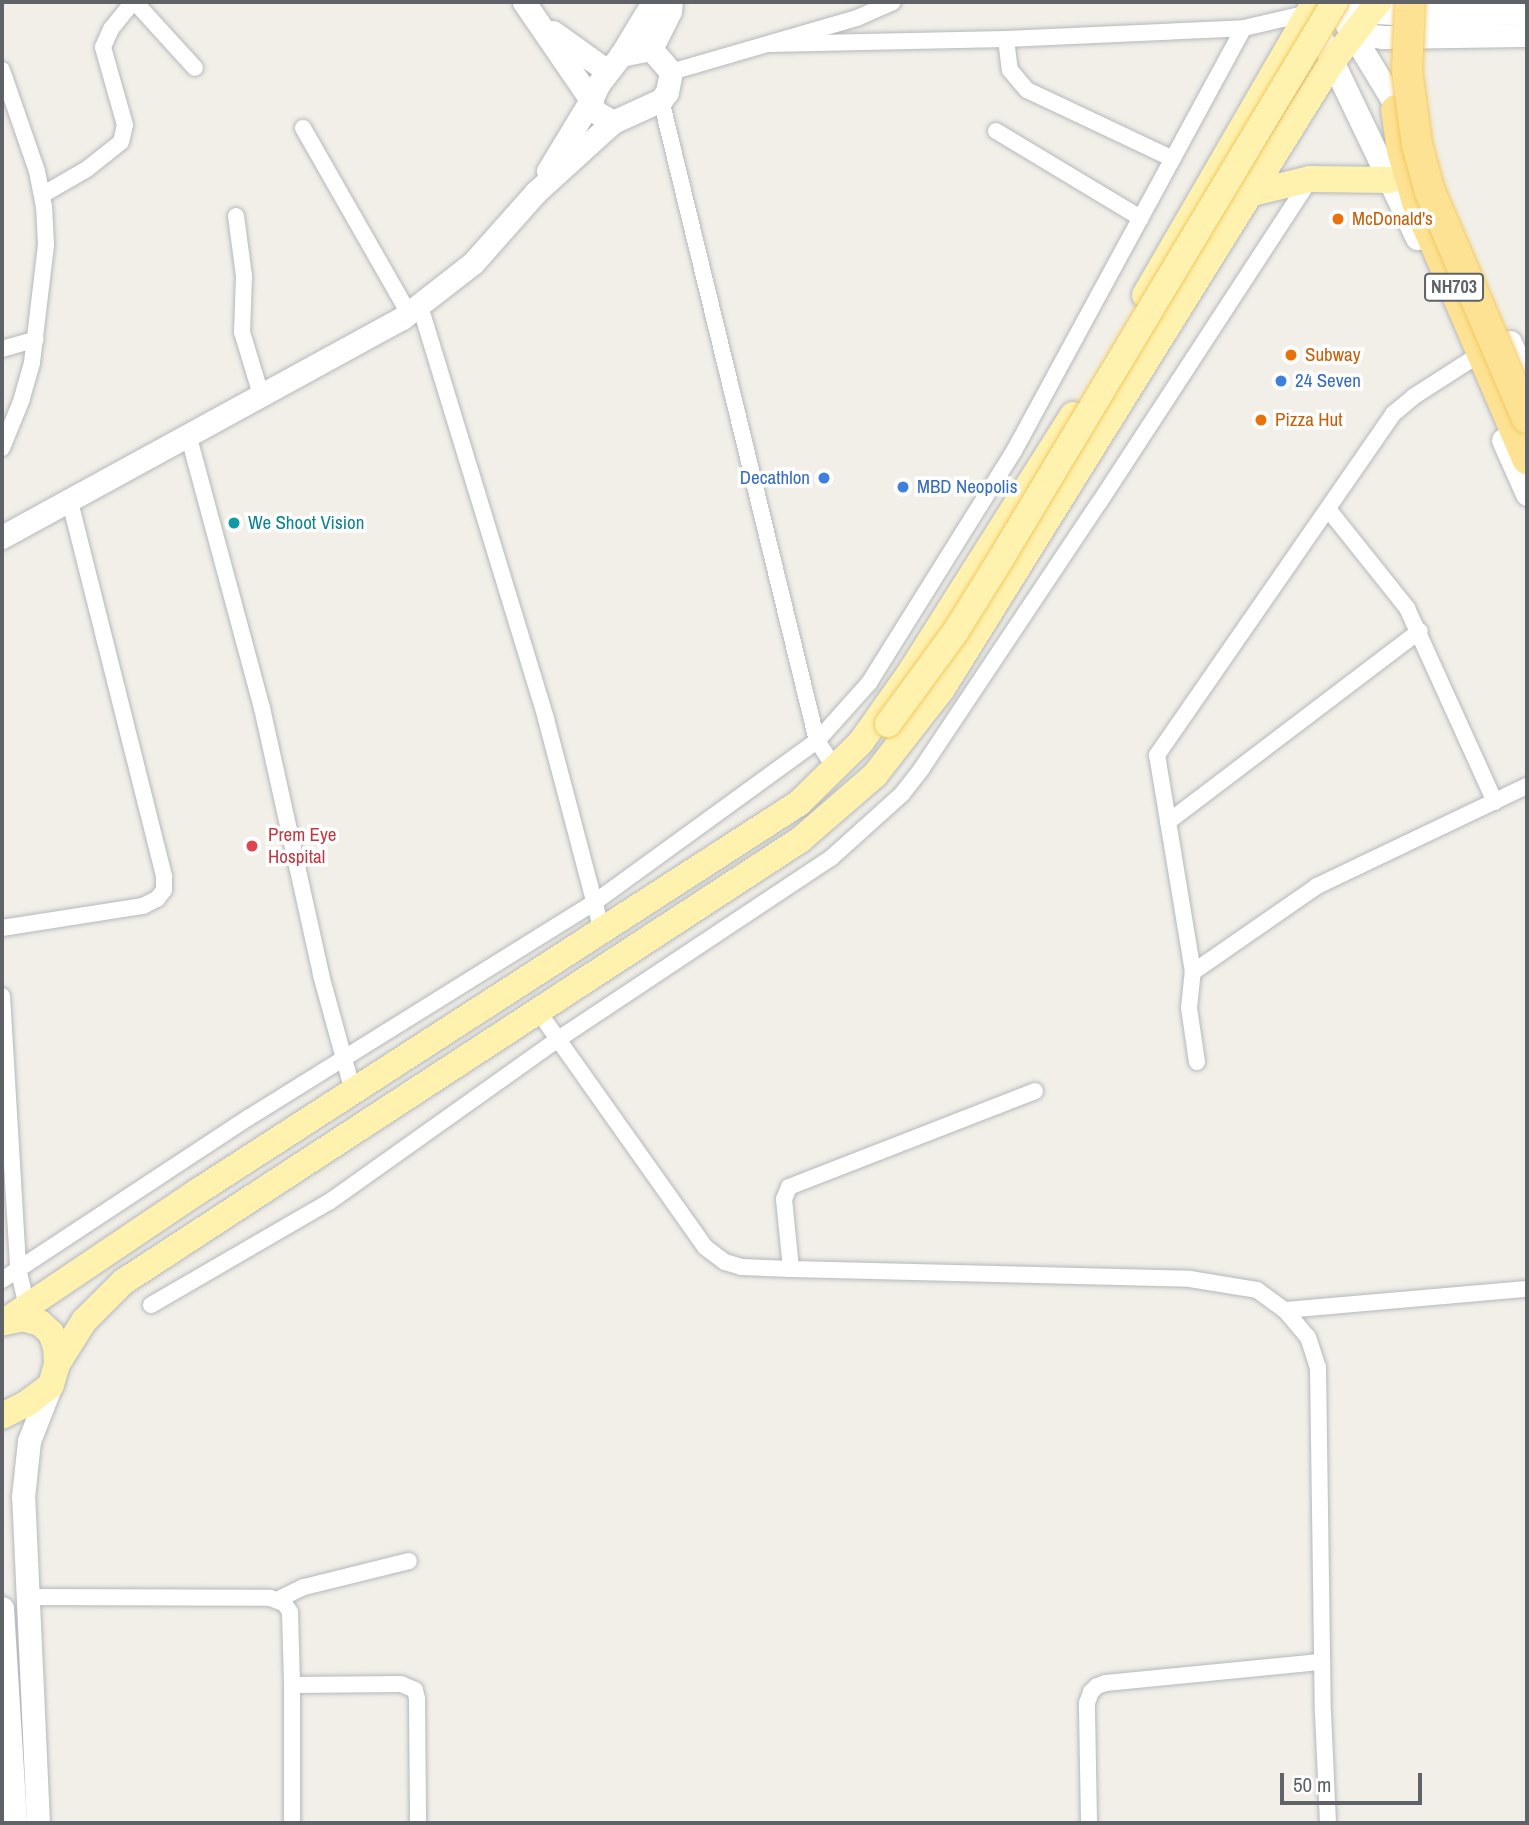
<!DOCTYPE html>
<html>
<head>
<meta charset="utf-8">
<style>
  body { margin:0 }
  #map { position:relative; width:1529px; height:1825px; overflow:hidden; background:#f1efe8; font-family:"Archivo Narrow",sans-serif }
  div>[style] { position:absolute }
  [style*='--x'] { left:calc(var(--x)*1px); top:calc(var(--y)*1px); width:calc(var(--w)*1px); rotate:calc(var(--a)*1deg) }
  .roads { filter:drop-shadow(0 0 2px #b5b8bc) drop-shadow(0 0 2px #b5b8bc) }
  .street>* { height:16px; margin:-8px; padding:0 8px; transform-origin:8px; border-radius:8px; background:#fff }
  .secondary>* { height:23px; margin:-11.5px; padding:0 11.5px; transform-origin:11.5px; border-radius:11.5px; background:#fff }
  .primary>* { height:26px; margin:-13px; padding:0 13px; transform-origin:13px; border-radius:13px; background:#fff2af }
  .highway>* { height:30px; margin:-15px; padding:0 15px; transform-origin:15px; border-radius:15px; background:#fde293 }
  .bridges { filter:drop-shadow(0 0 2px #f2c960) drop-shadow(0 0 2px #f2c960) }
  .primary-bridge>* { height:26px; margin:-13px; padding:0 13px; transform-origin:13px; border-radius:13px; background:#fff2af }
  .highway-bridge>* { height:30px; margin:-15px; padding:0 15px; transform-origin:15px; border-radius:15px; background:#fde293 }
  .dots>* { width:19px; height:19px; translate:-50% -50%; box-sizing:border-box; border:4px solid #fff; border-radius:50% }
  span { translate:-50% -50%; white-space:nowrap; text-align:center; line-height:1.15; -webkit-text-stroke:7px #fff; paint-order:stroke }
  .shield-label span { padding:2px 5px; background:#fff; border:2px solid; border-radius:5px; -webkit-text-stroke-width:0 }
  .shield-label { font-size:18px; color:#5f6368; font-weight:700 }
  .food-label { font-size:19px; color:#c56008 }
  .left { translate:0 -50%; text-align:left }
  .shop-label { font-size:19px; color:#366cbe }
  .right { translate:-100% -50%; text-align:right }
  .culture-label { font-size:19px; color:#0d838f }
  .health-label { font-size:19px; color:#be3a42 }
  .frame { position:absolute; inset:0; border:4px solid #5f6368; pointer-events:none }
  .scale { position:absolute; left:1280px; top:1773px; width:142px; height:32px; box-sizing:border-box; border:4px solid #5f6368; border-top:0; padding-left:9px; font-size:21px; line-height:24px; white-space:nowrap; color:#5f6368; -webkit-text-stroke:5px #fff; paint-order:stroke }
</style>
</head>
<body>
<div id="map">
  <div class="roads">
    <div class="street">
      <div style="--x:135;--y:2;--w:89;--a:47.7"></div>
      <div style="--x:1006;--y:39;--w:31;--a:83"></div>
      <div style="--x:1010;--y:70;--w:26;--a:50"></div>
      <div style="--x:1027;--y:90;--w:161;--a:25.3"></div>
      <div style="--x:769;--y:44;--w:237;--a:-1.2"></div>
      <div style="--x:1006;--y:39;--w:238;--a:-2.6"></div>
      <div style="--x:1244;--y:28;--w:66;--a:-13.2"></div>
      <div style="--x:2;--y:70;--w:107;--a:70.9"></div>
      <div style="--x:37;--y:171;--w:36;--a:79"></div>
      <div style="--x:44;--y:206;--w:39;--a:87"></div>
      <div style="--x:46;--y:245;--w:119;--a:96.8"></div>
      <div style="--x:32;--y:363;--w:37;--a:106"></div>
      <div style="--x:22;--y:399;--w:53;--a:112.2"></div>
      <div style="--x:671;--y:72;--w:194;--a:-16.2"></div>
      <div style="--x:857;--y:18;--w:39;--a:-24"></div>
      <div style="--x:661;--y:100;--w:660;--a:76.32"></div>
      <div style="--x:817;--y:741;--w:34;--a:56"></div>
      <div style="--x:303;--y:128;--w:214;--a:60.3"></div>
      <div style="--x:996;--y:131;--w:169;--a:31"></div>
      <div style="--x:42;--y:195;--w:52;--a:-30"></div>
      <div style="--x:87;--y:169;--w:43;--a:-38.5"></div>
      <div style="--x:121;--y:142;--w:17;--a:-77"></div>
      <div style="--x:125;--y:125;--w:81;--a:-105.8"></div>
      <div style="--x:103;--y:47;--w:20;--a:-66"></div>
      <div style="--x:111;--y:29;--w:35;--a:-51"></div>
      <div style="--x:236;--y:216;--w:61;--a:82.4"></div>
      <div style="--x:244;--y:276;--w:56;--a:92"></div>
      <div style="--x:242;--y:332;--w:66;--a:73.2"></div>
      <div style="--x:420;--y:306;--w:432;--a:73"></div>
      <div style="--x:546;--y:719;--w:219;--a:75.2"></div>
      <div style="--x:2;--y:349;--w:35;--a:-16"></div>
      <div style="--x:188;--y:434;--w:284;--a:74.9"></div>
      <div style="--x:262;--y:708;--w:273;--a:77.5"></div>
      <div style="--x:321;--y:975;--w:120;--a:74.6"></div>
      <div style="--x:1328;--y:509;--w:127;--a:51.4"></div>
      <div style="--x:1407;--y:608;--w:213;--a:65.6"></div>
      <div style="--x:1168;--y:822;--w:316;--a:-37.2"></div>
      <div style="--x:2;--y:928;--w:143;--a:-8.9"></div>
      <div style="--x:143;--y:906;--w:16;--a:-27"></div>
      <div style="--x:157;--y:899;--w:11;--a:-52"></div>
      <div style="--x:164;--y:890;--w:14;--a:-90"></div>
      <div style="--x:164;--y:876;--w:390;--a:-104.1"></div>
      <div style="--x:1193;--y:972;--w:151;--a:-34.7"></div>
      <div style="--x:1317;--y:886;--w:233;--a:-25.5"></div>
      <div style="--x:2;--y:996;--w:272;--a:86.6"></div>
      <div style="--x:18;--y:1268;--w:39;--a:77"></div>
      <div style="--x:538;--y:1011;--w:289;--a:54.7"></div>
      <div style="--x:705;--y:1247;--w:25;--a:37"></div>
      <div style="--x:725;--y:1262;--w:17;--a:17"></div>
      <div style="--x:741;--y:1267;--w:50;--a:2.3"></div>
      <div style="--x:791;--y:1269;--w:399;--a:1.4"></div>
      <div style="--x:1190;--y:1279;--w:68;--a:9.3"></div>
      <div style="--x:1257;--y:1290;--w:34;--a:36"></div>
      <div style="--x:1285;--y:1310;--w:35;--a:50"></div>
      <div style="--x:1308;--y:1337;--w:32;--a:72"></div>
      <div style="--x:1318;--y:1367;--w:346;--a:89.2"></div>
      <div style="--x:1323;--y:1713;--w:110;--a:87.4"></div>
      <div style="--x:1197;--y:1062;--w:55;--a:-98.4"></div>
      <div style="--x:1189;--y:1008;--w:36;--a:-84"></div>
      <div style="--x:1193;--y:972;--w:220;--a:-99.4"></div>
      <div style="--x:1157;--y:755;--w:415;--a:-55.3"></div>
      <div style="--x:1393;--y:414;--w:26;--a:-40"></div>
      <div style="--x:1413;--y:397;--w:67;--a:-32.7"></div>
      <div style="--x:791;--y:1269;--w:70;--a:-95.7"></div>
      <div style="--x:784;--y:1199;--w:13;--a:-67"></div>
      <div style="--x:789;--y:1187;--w:264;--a:-21.3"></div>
      <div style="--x:2;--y:1280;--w:295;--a:-33.4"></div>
      <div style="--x:248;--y:1118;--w:409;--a:-31.9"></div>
      <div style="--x:595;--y:902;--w:274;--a:-36"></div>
      <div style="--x:817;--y:741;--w:78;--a:-48.1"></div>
      <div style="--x:869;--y:683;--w:274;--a:-58"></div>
      <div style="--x:1014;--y:451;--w:481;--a:-61.5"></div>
      <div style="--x:151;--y:1305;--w:206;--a:-30.1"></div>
      <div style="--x:329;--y:1202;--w:280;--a:-35.4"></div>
      <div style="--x:557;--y:1040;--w:329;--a:-33.6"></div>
      <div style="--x:831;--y:858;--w:96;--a:-42"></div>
      <div style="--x:902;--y:794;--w:33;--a:-52"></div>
      <div style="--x:922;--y:768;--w:319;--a:-56.3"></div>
      <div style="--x:1099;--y:503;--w:387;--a:-56.9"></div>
      <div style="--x:1285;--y:1310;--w:243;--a:-5"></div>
      <div style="--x:28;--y:1597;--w:242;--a:0.2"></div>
      <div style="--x:270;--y:1598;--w:15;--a:20"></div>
      <div style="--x:284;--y:1603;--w:11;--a:56"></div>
      <div style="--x:290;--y:1612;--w:73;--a:88.4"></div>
      <div style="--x:292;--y:1685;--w:138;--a:90"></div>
      <div style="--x:279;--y:1599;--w:28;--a:-26"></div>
      <div style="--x:304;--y:1587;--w:108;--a:-13.9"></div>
      <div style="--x:292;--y:1685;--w:109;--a:-0.5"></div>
      <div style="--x:401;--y:1684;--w:15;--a:23"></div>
      <div style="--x:415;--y:1690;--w:9;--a:77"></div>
      <div style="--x:417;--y:1699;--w:124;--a:89.5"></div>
      <div style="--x:1089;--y:1823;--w:120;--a:-91"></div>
      <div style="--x:1087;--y:1703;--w:12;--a:-70"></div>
      <div style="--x:1091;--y:1692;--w:8;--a:-45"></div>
      <div style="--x:1097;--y:1686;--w:9;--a:-18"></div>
      <div style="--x:1106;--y:1683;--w:217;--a:-5.6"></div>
    </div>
    <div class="secondary">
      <div style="--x:524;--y:2;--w:119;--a:55.6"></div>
      <div style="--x:591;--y:100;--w:11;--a:75"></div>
      <div style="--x:594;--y:111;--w:22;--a:30"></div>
      <div style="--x:613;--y:122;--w:53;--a:-24.6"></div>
      <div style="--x:661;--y:100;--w:10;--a:-53"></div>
      <div style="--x:667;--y:92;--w:20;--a:-79"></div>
      <div style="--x:671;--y:72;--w:30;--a:-131"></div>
      <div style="--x:651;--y:49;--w:31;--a:169"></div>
      <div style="--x:621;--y:55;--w:36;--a:128"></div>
      <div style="--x:599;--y:83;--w:19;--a:115"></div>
      <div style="--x:591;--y:100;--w:83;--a:121.2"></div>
      <div style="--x:1333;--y:2;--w:140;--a:58.7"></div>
      <div style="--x:1357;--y:11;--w:71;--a:3.2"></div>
      <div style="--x:1428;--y:15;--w:99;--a:-1.7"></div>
      <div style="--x:1312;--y:19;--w:243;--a:64.4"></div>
      <div style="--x:553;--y:32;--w:67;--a:35.8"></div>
      <div style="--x:1355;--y:34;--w:28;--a:6"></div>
      <div style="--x:1383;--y:37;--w:144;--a:-0.8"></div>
      <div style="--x:651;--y:49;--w:42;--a:-63.4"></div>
      <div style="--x:670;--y:11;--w:9;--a:-84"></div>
      <div style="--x:621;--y:55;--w:62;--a:-58.9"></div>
      <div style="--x:1510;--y:342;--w:43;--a:66.4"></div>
      <div style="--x:1503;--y:440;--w:59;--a:66"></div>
      <div style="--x:2;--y:537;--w:455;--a:-28.7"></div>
      <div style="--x:401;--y:319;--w:91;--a:-37.9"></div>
      <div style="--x:473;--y:263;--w:95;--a:-48.4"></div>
      <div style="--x:536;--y:192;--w:104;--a:-42.3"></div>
      <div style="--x:2;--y:1608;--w:215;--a:86.5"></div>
      <div style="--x:38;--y:1823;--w:326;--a:-92.6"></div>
      <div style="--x:23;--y:1497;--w:56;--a:-83.9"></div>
      <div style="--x:29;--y:1441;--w:60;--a:-68.6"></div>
    </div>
    <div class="primary">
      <div style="--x:1249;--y:194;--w:63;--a:-13.8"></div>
      <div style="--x:1310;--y:179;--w:80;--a:0.7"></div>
      <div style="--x:1145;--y:295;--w:339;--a:-59.9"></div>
      <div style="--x:7;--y:1320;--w:229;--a:-34"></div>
      <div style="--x:197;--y:1192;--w:717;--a:-32.87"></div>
      <div style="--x:799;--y:803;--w:87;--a:-44.5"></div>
      <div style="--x:861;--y:742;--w:87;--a:-54.8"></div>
      <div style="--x:911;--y:671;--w:303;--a:-57.7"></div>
      <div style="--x:57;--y:1364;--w:51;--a:-57.9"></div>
      <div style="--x:84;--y:1321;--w:55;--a:-45"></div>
      <div style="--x:123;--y:1282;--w:809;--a:-33.14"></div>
      <div style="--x:800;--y:840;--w:99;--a:-40.9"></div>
      <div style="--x:875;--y:775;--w:109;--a:-52.1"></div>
      <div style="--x:942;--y:689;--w:738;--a:-58.12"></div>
      <div style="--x:1332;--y:62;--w:76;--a:-52.5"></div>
      <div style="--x:2;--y:1416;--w:27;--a:-27"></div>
      <div style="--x:26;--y:1404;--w:31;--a:-37"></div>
      <div style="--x:51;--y:1385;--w:22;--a:-74"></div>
      <div style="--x:57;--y:1364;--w:17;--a:-93"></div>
      <div style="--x:56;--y:1347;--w:15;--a:-110"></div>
      <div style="--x:51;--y:1333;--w:15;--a:-138"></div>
      <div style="--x:40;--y:1323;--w:18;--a:-164"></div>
      <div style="--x:23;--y:1318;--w:22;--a:167"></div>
    </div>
    <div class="highway">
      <div style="--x:1396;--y:110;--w:40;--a:81.5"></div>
      <div style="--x:1402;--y:150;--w:54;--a:73.9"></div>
      <div style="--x:1417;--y:202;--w:280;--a:66.8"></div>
    </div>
  </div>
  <div class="bridges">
    <div class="primary-bridge">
      <div style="--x:888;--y:724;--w:115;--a:-53.8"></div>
      <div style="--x:956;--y:631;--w:87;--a:-58.1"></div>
      <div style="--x:1002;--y:557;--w:647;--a:-59.04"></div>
    </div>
    <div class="highway-bridge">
      <div style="--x:1410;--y:2;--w:69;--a:92.5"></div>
      <div style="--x:1407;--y:71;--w:75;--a:82.3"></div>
      <div style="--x:1417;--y:145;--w:49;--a:74.5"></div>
      <div style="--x:1430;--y:192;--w:246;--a:66.8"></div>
    </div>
  </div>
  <div class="dots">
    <div style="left:1338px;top:219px;background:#e8710a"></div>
    <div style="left:1291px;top:355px;background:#e8710a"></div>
    <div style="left:1281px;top:381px;background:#3f7fe0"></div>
    <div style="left:1261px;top:420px;background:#e8710a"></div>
    <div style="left:824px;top:478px;background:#3f7fe0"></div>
    <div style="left:903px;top:487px;background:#3f7fe0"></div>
    <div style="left:234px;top:523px;background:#0f9aa8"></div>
    <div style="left:252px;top:846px;background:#e0444e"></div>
  </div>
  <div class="shield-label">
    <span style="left:1454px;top:287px">NH703</span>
  </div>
  <div class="food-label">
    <span class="left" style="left:1352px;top:219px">McDonald's</span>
    <span class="left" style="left:1305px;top:355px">Subway</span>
    <span class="left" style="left:1275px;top:420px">Pizza Hut</span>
  </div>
  <div class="shop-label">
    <span class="left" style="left:1295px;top:381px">24 Seven</span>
    <span class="right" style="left:810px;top:478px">Decathlon</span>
    <span class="left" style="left:917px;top:487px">MBD Neopolis</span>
  </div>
  <div class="culture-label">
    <span class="left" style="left:248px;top:523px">We Shoot Vision</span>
  </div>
  <div class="health-label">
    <span class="left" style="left:268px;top:846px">Prem Eye<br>Hospital</span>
  </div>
  <div class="frame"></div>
  <div class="scale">50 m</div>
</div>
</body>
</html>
